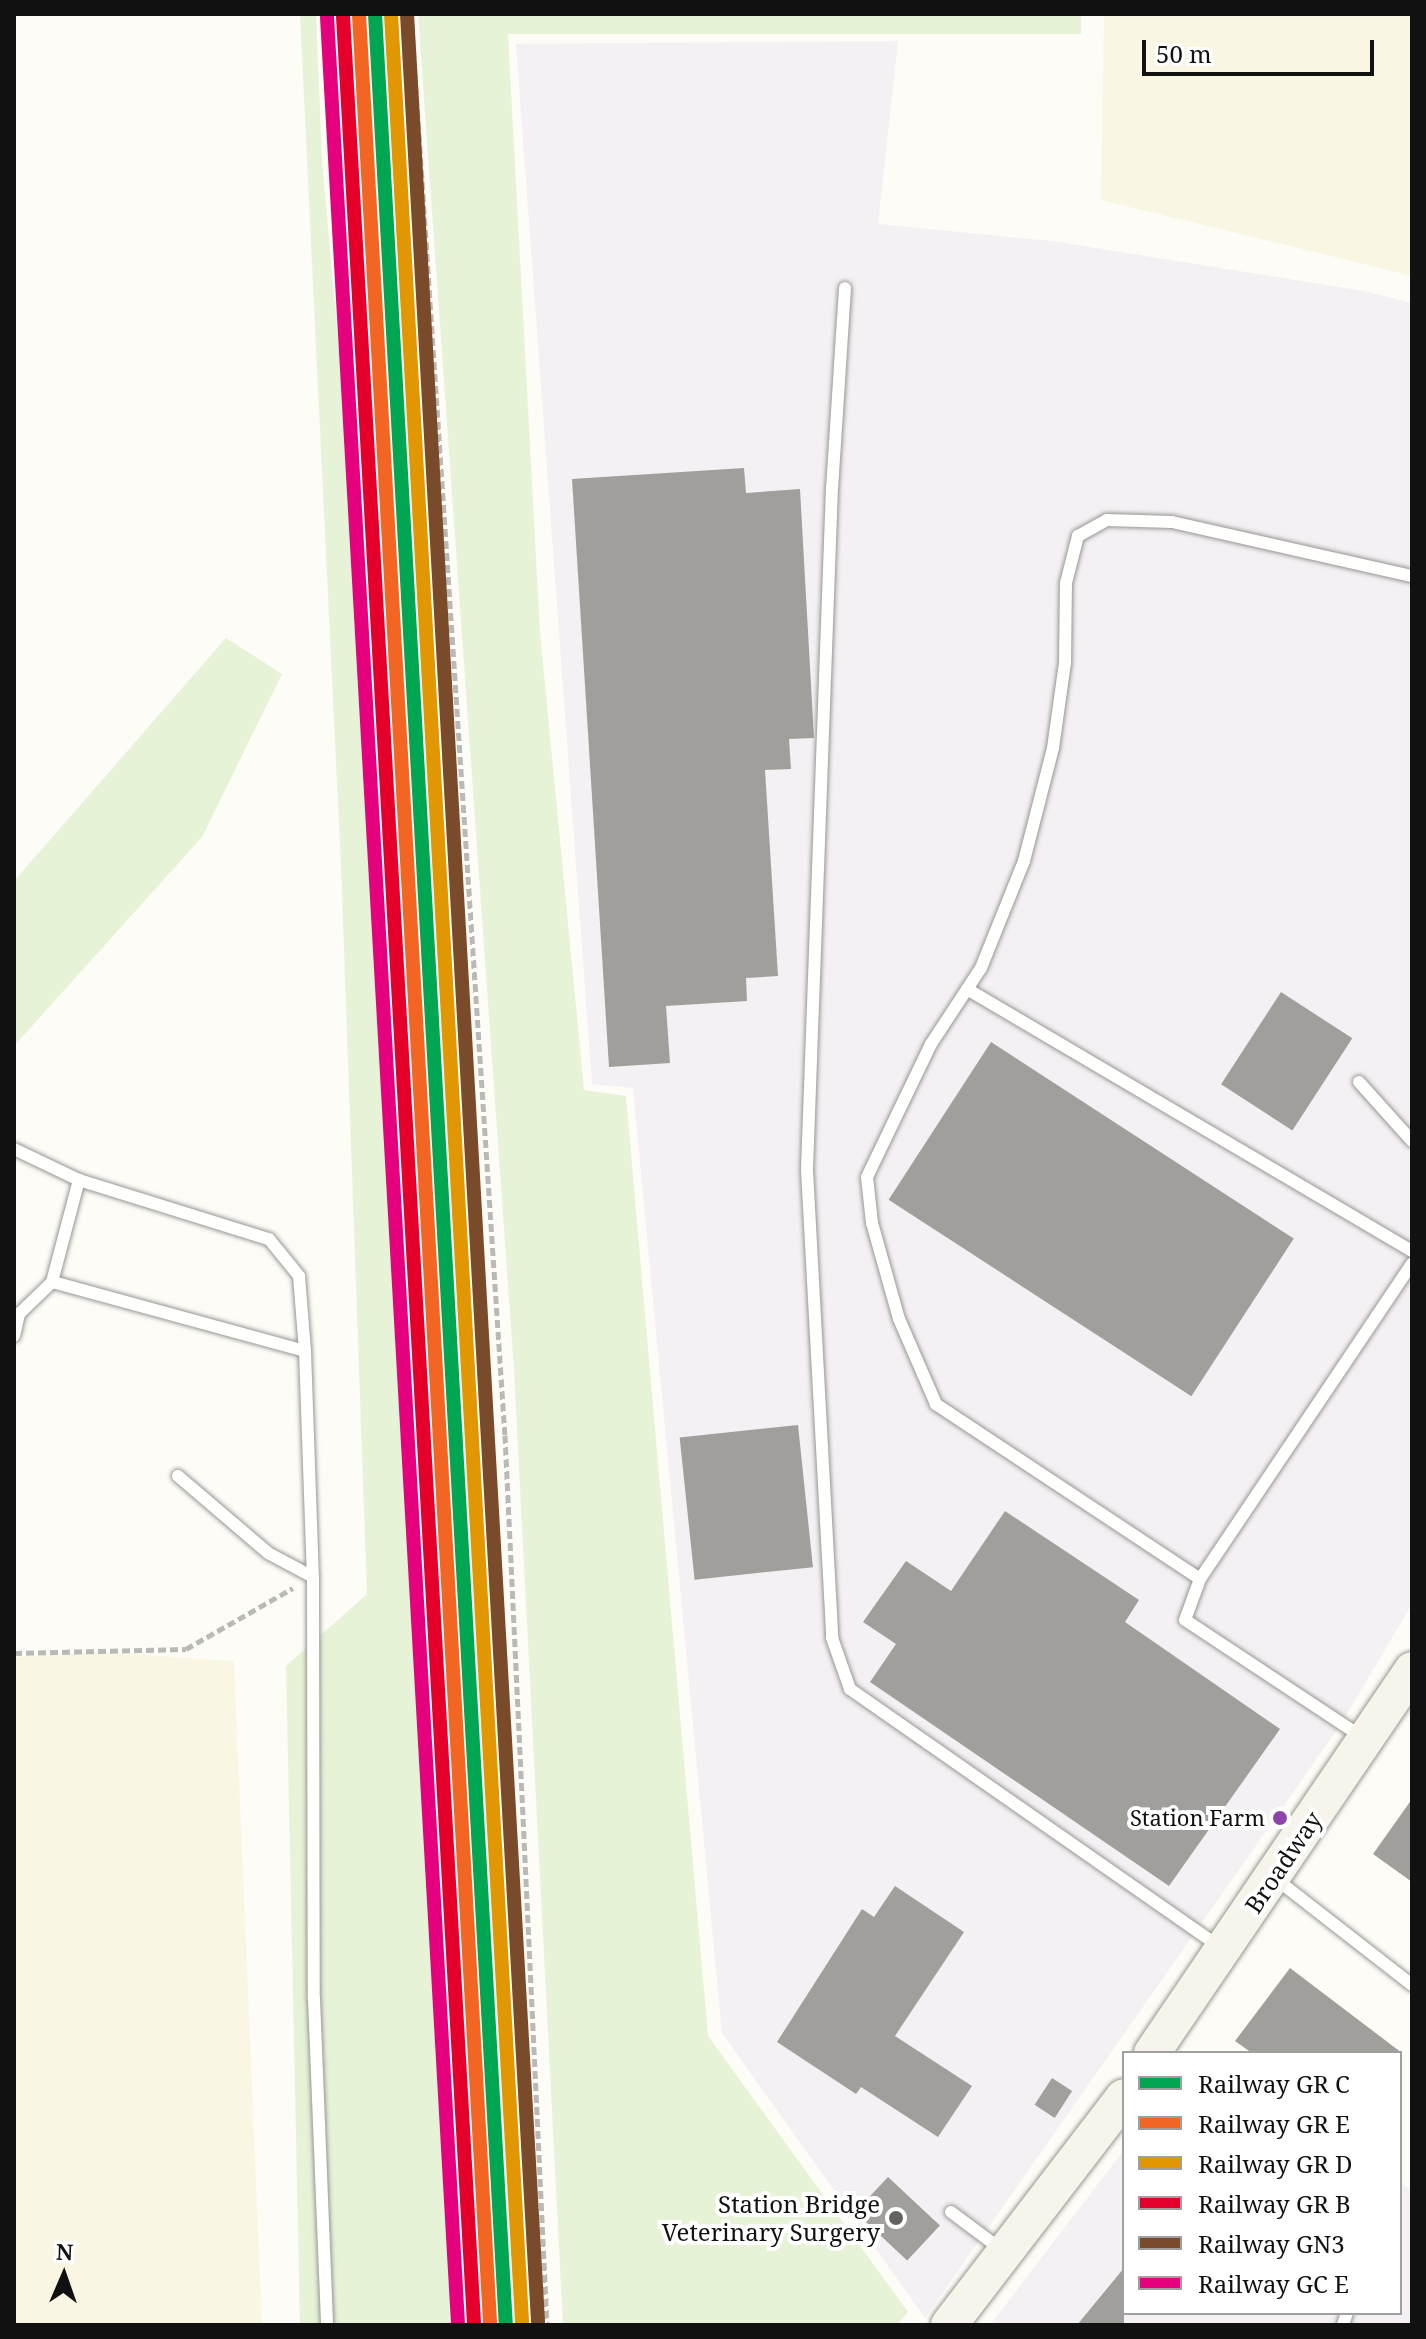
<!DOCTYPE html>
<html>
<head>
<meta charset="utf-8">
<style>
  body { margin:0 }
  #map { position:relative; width:1426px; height:2339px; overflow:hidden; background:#fdfcf7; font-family:"Noto Serif",serif }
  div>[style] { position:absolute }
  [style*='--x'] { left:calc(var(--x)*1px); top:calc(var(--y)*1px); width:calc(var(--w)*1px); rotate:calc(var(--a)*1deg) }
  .industrial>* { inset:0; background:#f5f0f3 }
  .farmland>* { inset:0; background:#f9f7e4 }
  .green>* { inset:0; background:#e7f3d7 }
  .building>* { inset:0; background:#a19f9c; transform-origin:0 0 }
  .path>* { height:5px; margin-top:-2.5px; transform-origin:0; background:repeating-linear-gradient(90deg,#b9b9b8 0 8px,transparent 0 12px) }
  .roads { filter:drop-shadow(0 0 2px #979795) drop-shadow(0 0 2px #979795) }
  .lane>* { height:12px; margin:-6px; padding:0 6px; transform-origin:6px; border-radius:6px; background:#fffffe }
  .secondary>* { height:36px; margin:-18px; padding:0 18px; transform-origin:18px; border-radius:18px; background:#f6f4eb }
  .rail-1>* { height:14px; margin:-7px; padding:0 7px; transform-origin:7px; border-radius:7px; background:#00a651 }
  .rail-2>* { height:14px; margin:-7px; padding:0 7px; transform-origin:7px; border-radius:7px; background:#f26522 }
  .rail-3>* { height:14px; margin:-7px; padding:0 7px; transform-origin:7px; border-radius:7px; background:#e09702 }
  .rail-4>* { height:14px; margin:-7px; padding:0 7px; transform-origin:7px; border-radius:7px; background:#e4002b }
  .rail-5>* { height:14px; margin:-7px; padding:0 7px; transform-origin:7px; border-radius:7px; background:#7a4b2a }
  .rail-6>* { height:14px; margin:-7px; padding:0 7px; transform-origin:7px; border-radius:7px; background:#e5007d }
  .dots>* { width:22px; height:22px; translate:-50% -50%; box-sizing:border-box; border:4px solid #fff; border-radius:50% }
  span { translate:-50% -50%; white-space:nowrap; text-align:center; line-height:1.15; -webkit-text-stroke:8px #fff; paint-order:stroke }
  .bus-label { font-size:22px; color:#111 }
  .right { translate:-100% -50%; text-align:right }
  .street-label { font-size:24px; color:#111 }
  .poi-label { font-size:24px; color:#111 }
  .frame { position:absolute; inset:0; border:16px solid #111; pointer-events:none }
  .legend { position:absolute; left:1122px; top:2051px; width:280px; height:264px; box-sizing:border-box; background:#fff; border:2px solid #a0a0a0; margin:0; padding:10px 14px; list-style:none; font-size:24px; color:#111 }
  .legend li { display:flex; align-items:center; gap:16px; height:40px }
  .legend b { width:40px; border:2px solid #a0a0a0 }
  .north { position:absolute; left:24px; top:2235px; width:80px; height:80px; -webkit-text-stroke:6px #fff; paint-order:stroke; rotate:2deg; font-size:22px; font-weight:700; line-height:32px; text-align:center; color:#111 }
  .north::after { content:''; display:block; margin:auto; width:28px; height:36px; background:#111; clip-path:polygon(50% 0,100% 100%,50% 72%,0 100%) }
  .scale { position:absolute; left:1142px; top:40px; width:232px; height:36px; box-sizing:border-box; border:4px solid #111; border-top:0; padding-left:10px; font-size:24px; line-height:28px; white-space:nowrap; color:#111; -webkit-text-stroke:6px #fff; paint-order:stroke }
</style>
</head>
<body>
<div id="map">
  <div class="industrial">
    <div style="clip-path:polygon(898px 41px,878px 224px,1052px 241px,1364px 291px,1412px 303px,1412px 1604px,1341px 1724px,925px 2318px,722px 2033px,633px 1088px,592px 1084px,516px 44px)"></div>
    <div style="clip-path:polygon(1124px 2150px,1124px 2313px,1400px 2313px,1400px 2182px,1412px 2191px,1412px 2325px,990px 2325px)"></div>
  </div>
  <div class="farmland">
    <div style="clip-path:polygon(1104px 14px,1412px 14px,1412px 276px,1101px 200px)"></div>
    <div style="clip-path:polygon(100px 1652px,234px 1661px,262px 2325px,14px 2325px,14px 1657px)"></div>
  </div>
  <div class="green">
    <div style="clip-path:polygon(300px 14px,316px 14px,322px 160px,363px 619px,400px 1322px,428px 1691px,450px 2325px,300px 2325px,286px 1666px,367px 1594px,341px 866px)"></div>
    <div style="clip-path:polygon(418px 14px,1081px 14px,1081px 34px,508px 34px,540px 632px,584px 1090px,626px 1096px,708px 2036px,908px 2312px,897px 2325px,563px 2325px,514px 1370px)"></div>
    <div style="clip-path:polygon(226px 638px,282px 674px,202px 837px,14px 1046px,14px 881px)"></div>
  </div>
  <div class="building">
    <div style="clip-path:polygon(744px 468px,746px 493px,800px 489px,814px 738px,789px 739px,791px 769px,765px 770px,778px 976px,746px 978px,747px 1001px,666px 1006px,670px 1063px,609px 1067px,572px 479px)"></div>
    <div style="left:1281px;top:992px;width:85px;height:110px;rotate:33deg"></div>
    <div style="left:991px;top:1042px;width:361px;height:188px;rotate:33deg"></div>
    <div style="left:798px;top:1425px;width:143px;height:119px;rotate:84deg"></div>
    <div style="clip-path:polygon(1005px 1511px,1139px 1600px,1125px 1622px,1280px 1729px,1169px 1886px,870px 1682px,896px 1644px,863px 1622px,906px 1561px,951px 1591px)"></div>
    <div style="clip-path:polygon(1412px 1799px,1412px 1882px,1373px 1854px)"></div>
    <div style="clip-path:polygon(895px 1886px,964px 1932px,895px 2036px,972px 2086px,938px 2137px,861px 2087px,856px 2094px,777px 2042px,862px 1909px,874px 1917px)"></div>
    <div style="clip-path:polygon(1290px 1968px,1402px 2053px,1252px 2053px,1235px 2041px)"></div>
    <div style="left:1052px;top:2078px;width:24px;height:32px;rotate:33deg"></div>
    <div style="left:888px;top:2177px;width:71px;height:48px;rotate:43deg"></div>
    <div style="clip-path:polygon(1124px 2268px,1124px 2325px,1077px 2325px)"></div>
  </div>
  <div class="path">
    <div style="--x:411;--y:14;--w:1424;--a:86.22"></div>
    <div style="--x:505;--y:1435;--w:891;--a:87.3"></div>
    <div style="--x:14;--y:1653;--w:172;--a:-1.3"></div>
    <div style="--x:186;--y:1649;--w:123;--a:-29.7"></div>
  </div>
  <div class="roads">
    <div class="lane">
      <div style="--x:845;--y:288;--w:199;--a:93.7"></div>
      <div style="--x:832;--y:487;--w:683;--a:92.1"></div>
      <div style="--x:807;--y:1170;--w:469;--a:86.9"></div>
      <div style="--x:832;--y:1638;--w:54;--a:70.6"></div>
      <div style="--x:850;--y:1689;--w:450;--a:34.9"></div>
      <div style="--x:967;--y:989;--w:516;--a:30.49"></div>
      <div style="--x:1359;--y:1082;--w:79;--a:48.1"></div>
      <div style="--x:14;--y:1149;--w:72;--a:25.5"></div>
      <div style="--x:14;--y:1336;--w:23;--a:-77"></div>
      <div style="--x:19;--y:1314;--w:46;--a:-44.1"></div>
      <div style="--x:305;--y:1351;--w:262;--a:-164.7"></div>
      <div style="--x:52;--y:1282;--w:106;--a:-75.2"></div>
      <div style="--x:79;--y:1180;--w:199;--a:17.3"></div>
      <div style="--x:269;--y:1239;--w:48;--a:51"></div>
      <div style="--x:299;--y:1276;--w:75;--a:85.4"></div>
      <div style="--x:305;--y:1351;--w:226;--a:88"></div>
      <div style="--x:313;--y:1577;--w:422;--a:89.9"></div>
      <div style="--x:314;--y:1999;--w:326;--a:87.7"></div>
      <div style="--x:178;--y:1476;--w:118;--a:40.5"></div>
      <div style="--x:268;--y:1553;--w:51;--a:28.1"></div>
      <div style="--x:1200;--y:1579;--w:380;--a:-56.1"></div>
      <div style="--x:1362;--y:1737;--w:212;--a:-146.5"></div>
      <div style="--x:1185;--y:1620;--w:44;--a:-69.9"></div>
      <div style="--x:1200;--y:1579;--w:317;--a:-146.5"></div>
      <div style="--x:936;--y:1404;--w:93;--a:-113.5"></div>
      <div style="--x:899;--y:1319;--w:100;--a:-105.7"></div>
      <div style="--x:872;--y:1223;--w:46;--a:-96.2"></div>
      <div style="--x:867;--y:1177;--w:148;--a:-64.3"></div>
      <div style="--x:931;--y:1044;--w:91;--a:-56.7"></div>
      <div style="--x:981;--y:968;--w:115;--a:-68.1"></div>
      <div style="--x:1024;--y:861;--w:117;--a:-75.6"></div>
      <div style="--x:1053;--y:748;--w:86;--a:-82"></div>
      <div style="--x:1065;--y:663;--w:80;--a:-89.3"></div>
      <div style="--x:1066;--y:583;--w:49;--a:-75.7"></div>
      <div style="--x:1078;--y:536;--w:33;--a:-29"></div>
      <div style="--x:1107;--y:520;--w:65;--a:1.8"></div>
      <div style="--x:1172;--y:522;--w:246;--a:12.7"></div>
      <div style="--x:1276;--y:1879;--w:172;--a:37.9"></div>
      <div style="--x:951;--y:2212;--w:64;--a:36.7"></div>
      <div style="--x:1343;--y:2325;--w:13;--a:-72"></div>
    </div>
    <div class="secondary">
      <div style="--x:1152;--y:2053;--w:463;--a:-55.8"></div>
      <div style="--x:949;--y:2325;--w:287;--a:-52.5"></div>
    </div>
  </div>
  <div class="rail-1">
    <div style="--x:375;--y:14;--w:2315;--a:86.76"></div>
  </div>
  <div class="rail-2">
    <div style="--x:359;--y:15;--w:2314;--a:86.75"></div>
  </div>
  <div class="rail-3">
    <div style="--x:391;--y:14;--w:2314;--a:86.75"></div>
  </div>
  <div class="rail-4">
    <div style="--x:343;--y:16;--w:2313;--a:86.75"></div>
  </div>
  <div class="rail-5">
    <div style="--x:407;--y:14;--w:2313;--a:86.75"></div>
  </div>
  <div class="rail-6">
    <div style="--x:327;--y:17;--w:2312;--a:86.75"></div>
  </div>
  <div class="dots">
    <div style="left:1280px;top:1818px;background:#8e44ad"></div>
    <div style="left:896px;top:2218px;background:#646362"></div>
  </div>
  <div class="bus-label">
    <span class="right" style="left:1265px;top:1818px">Station Farm</span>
  </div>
  <div class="street-label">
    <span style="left:1283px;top:1862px;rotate:-56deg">Broadway</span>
  </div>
  <div class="poi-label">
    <span class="right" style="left:880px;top:2218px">Station Bridge<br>Veterinary Surgery</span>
  </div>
  <div class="frame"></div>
  <ul class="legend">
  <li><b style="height:10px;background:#00a651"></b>Railway GR C</li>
  <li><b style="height:10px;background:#f26522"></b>Railway GR E</li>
  <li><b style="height:10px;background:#e09702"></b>Railway GR D</li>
  <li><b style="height:10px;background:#e4002b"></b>Railway GR B</li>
  <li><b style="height:10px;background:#7a4b2a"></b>Railway GN3</li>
  <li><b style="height:10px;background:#e5007d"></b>Railway GC E</li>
  </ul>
  <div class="north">N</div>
  <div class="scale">50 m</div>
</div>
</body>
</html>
